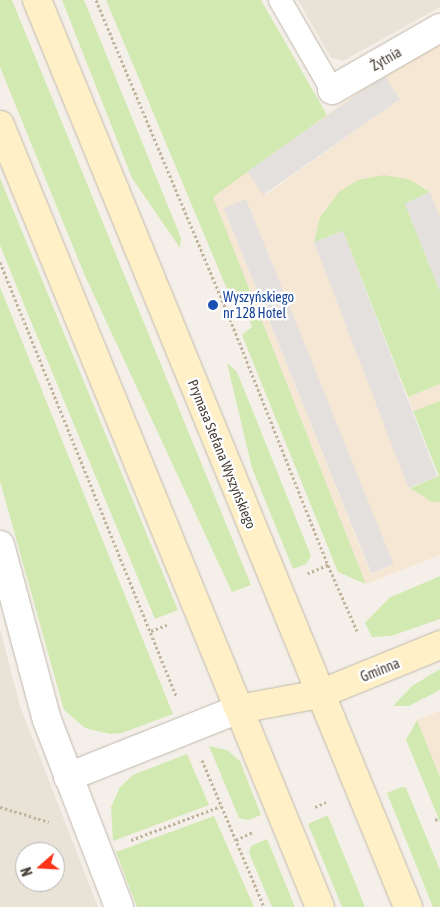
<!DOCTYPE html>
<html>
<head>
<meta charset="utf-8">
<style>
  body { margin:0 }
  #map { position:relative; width:440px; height:907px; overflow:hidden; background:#f4f0e9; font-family:"Asap Condensed",sans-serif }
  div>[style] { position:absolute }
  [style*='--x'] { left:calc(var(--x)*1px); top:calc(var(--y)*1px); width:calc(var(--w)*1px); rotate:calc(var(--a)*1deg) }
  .residential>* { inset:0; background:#e8e2d7 }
  .commercial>* { inset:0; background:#f6e7d4 }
  .green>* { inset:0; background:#d2e9b1 }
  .parking>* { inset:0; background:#e3e0dd; transform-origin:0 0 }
  .path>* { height:3px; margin-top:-1.5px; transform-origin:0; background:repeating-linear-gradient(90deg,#c2b39c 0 2.5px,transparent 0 5px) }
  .roads { filter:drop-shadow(0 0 1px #c0b8ab) drop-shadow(0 0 1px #c0b8ab) }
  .lane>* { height:22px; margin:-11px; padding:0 11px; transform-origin:11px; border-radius:11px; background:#fff }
  .street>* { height:28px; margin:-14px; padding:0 14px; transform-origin:14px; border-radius:14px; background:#fff }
  .secondary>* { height:28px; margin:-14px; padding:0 14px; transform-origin:14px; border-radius:14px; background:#fff0c8 }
  .dots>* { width:14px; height:14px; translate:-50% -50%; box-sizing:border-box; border:2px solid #fff; border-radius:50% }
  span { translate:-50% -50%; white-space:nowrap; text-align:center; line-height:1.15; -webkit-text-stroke:5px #fff; paint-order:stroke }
  .street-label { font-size:14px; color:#484137 }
  .transit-label { font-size:14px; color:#164399 }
  .left { translate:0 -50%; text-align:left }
  .north { position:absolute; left:15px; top:842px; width:50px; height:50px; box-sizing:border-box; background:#fff; border:1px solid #b6b3af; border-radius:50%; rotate:251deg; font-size:14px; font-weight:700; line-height:20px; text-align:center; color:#484137 }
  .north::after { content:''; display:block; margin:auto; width:18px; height:22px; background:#fb3319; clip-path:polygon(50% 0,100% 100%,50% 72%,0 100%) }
</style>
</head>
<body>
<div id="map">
  <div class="residential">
    <div style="clip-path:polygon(298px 0,440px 0,440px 7px,343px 61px,331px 58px)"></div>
    <div style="clip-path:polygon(evenodd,0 629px,20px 706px,98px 907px,0 907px,0 629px,25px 852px,55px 852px,55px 882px,25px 882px,25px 852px)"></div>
  </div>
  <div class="commercial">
    <div style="clip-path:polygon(evenodd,440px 45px,440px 217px,430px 192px,423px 186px,349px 185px,325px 209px,314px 237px,410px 488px,432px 502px,440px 502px,440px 555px,366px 584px,213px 197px,383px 74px,440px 45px,384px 76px,400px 99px,265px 195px,249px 172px,384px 76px,440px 45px,246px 199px,392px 565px,371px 574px,226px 213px,246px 199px)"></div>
    <div style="clip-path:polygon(440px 384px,440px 401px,413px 411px,408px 397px)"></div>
    <div style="clip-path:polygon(440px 711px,440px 777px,417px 720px)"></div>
  </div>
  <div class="green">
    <div style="clip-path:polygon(0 0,12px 0,251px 585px,232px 592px,85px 276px,0 67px)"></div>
    <div style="clip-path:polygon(62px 0,84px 0,181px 238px,180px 248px,132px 178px)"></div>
    <div style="clip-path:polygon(106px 0,261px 0,327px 115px,213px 197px,366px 584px,338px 572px,242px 335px,252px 327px,251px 323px,239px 294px,229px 294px)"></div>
    <div style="clip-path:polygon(384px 175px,411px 180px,430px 192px,405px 204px,440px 291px,440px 384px,408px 397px,343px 231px,314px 242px,320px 217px,339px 192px,358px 180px)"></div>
    <div style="clip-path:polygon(0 178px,40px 275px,178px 610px,155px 619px,25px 307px,0 245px)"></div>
    <div style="clip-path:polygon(0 287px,173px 714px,122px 733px,110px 734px,85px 728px,64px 710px,0 481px)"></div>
    <div style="clip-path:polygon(227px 363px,237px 372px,311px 556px,306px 564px,293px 569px,252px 468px)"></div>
    <div style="clip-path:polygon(440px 401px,440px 502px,432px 502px,410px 488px,439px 476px,413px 411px)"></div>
    <div style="clip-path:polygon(440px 576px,440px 619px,391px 636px,372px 637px,365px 623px,389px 598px)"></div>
    <div style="clip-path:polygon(440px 669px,440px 690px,409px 706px,393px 706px,412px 686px)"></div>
    <div style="clip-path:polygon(417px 720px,440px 777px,440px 822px,406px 740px)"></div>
    <div style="clip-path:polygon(209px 746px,227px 750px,240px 761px,261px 815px,248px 820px,239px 818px)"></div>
    <div style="clip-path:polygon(187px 754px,209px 805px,113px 841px,111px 807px,120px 787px,133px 775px)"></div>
    <div style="clip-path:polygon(401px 787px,406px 788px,440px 870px,440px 907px,433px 907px,387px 793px)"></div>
    <div style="clip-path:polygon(328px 815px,328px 816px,365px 907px,342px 907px,308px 824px)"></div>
    <div style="clip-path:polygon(214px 816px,254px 907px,137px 907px,116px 852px)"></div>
    <div style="clip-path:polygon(267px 839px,295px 907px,272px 907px,249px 853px,251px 846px)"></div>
  </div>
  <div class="parking">
    <div style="left:384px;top:76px;width:28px;height:167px;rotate:55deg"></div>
    <div style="clip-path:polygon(430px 192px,440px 217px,440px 291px,405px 204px)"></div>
    <div style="left:246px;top:199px;width:394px;height:24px;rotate:68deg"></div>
    <div style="left:343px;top:231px;width:263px;height:31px;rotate:69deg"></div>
  </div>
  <div class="path">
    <div style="--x:96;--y:0;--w:346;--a:67.2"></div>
    <div style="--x:230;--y:319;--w:265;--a:68.3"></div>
    <div style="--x:328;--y:565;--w:22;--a:158"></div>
    <div style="--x:0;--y:262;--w:470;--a:67.9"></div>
    <div style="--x:328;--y:565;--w:72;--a:66.3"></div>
    <div style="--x:151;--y:631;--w:17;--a:-21"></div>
    <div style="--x:202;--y:760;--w:160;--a:67.1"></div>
    <div style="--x:0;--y:807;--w:51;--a:17"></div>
    <div style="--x:315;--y:807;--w:12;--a:-24"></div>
    <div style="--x:435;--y:820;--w:5;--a:-22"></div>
    <div style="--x:131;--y:840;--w:96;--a:-20.7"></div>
    <div style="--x:236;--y:840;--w:19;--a:-25"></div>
  </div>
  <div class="roads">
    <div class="lane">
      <div style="--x:280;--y:0;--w:104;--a:60"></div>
    </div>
    <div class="street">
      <div style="--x:332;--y:90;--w:125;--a:-29.9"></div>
      <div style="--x:0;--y:545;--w:181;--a:75"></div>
      <div style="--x:47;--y:720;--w:200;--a:68.9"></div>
      <div style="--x:68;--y:777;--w:184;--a:-21.7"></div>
    </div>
    <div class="secondary">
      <div style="--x:37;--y:0;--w:980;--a:67.75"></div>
      <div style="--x:0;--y:125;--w:845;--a:67.75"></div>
      <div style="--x:239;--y:709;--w:82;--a:-10.5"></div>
      <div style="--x:320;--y:694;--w:130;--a:-22.2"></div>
    </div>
  </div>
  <div class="dots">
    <div style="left:213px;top:305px;background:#1a4fb4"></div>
  </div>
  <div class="street-label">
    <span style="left:386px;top:59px;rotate:-30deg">Żytnia</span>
    <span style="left:222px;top:454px;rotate:68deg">Prymasa Stefana Wyszyńskiego</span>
    <span style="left:380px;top:670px;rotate:-22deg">Gminna</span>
  </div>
  <div class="transit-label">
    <span class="left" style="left:223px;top:305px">Wyszyńskiego<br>nr 128 Hotel</span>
  </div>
  <div class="north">N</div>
</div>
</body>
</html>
